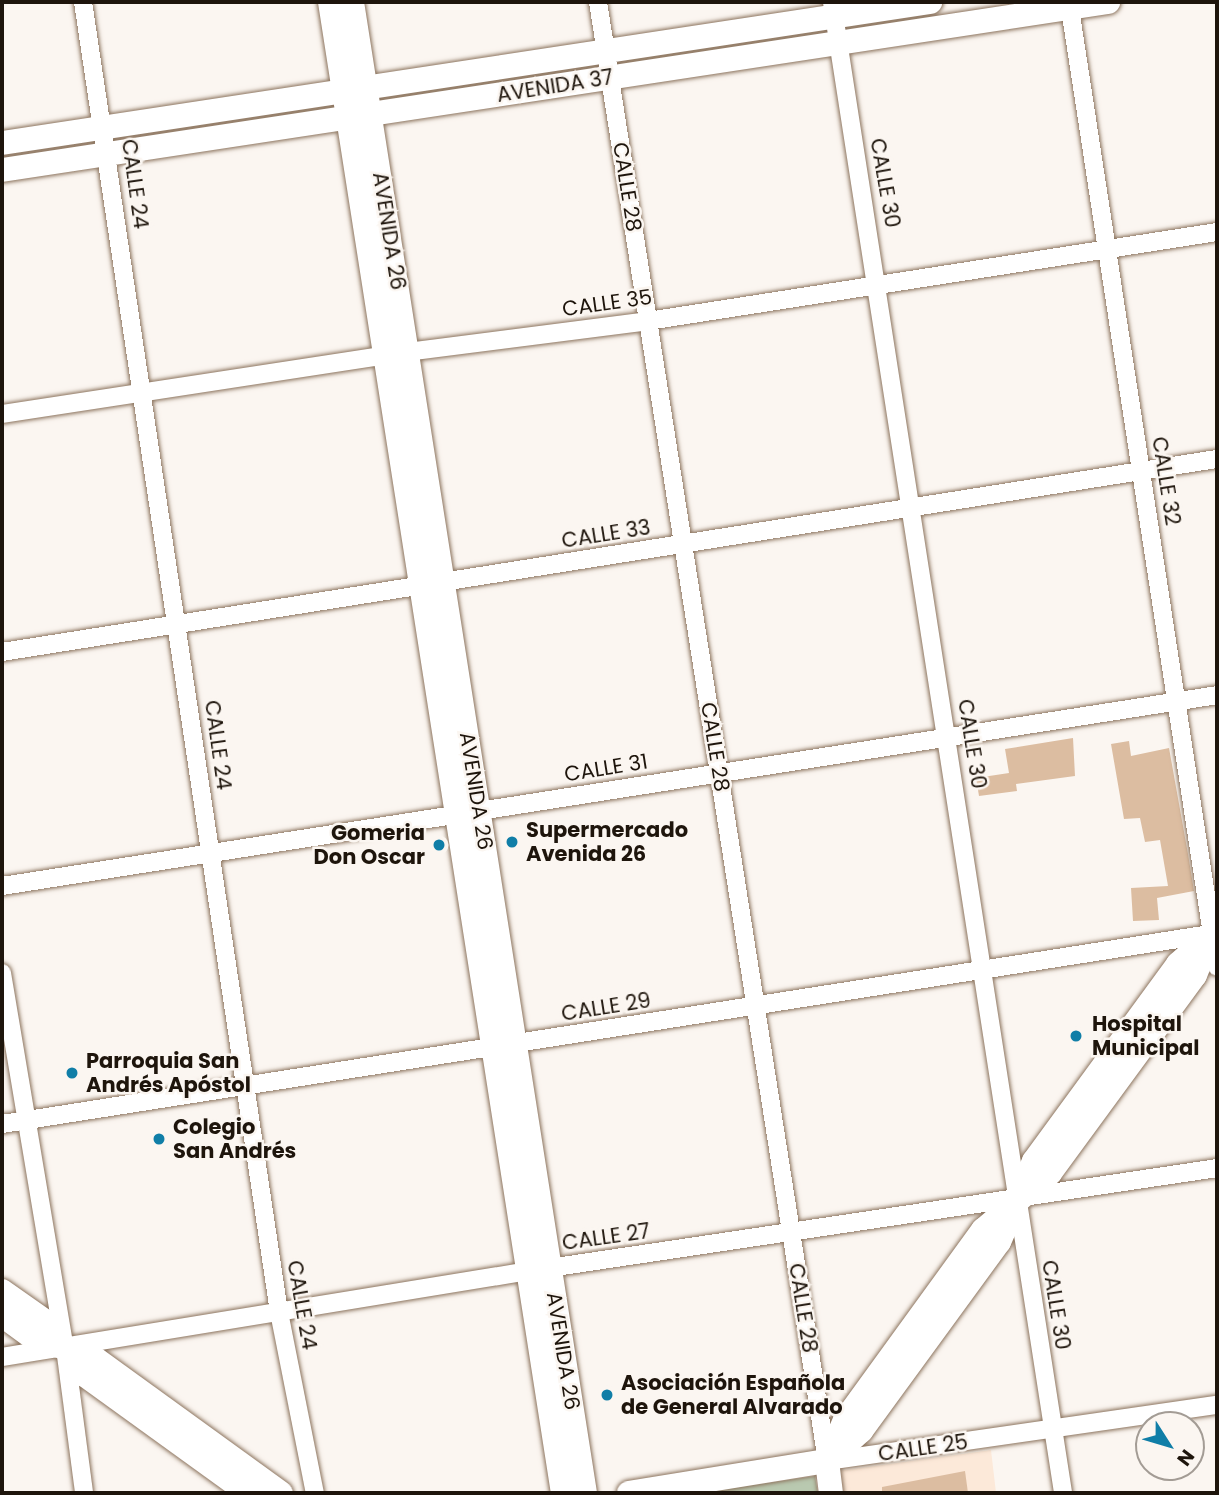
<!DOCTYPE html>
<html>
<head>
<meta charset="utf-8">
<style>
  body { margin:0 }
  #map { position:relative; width:1219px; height:1495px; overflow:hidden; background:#fbf6f1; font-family:Poppins,sans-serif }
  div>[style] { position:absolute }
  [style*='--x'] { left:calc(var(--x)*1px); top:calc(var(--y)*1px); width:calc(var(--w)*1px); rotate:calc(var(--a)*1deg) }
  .education>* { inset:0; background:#fce9d9 }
  .green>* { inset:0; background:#b9c9b0 }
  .building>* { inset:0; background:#dcbda1 }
  .roads { filter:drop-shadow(0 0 2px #8c745e) drop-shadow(0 0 2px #8c745e) }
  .minor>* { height:18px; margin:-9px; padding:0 9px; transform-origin:9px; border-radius:9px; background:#fff }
  .secondary>* { height:24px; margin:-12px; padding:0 12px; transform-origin:12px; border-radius:12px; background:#fff }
  .dots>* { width:19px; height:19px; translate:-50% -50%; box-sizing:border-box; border:4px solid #fbf6f1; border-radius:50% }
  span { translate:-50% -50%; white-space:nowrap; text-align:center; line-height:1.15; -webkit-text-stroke:5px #fbf6f1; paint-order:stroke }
  .street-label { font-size:21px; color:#1e150c }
  .poi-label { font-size:21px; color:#1e150c; font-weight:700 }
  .left { translate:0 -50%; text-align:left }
  .right { translate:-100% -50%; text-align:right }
  .frame { position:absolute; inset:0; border:4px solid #1e150c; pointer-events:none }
  .north { position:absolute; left:1135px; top:1411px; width:70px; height:70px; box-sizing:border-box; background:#fbf6f1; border:2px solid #a39c95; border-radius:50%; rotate:127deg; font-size:19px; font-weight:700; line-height:28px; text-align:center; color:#1e150c }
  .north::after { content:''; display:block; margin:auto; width:24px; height:32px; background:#107ea7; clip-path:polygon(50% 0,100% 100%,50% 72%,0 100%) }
</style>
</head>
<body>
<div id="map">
  <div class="education">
    <div style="clip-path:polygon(991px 1450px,996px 1493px,841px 1493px,838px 1471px)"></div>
  </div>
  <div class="green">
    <div style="clip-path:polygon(815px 1476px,818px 1493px,698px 1493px)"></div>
  </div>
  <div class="building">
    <div style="clip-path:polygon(1073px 738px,1075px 776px,1016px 784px,1017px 791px,979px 796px,976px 778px,1009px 773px,1005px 749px)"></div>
    <div style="clip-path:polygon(1129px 741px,1131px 756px,1169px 748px,1188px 854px,1194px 891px,1157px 898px,1159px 920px,1133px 921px,1131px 888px,1168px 886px,1160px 840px,1145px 842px,1140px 818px,1124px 819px,1111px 744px)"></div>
    <div style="clip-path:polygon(965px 1471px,968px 1493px,882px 1493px,882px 1487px)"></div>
  </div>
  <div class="roads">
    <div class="minor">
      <div style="--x:83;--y:2;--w:1325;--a:81.49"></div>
      <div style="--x:279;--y:1312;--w:185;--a:78.8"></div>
      <div style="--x:598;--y:2;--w:1477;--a:81.08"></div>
      <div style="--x:827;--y:1461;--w:394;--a:-8.2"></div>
      <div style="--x:832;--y:2;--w:1509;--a:81.19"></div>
      <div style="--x:1069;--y:2;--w:976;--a:81.28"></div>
      <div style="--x:2;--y:414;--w:410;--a:-8.7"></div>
      <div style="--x:407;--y:352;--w:243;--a:-7.3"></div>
      <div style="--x:648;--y:321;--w:576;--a:-8.89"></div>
      <div style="--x:2;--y:652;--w:1230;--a:-9.03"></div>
      <div style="--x:2;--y:886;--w:1230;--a:-8.93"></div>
      <div style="--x:2;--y:973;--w:380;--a:80.5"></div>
      <div style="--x:65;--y:1348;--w:146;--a:82.5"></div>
      <div style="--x:2;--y:1124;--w:1223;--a:-8.94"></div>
      <div style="--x:2;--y:1357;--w:534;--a:-9.27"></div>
      <div style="--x:529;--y:1271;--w:696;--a:-8.51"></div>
    </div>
    <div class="secondary">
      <div style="--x:330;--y:2;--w:1509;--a:81.12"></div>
      <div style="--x:352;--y:2;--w:1509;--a:81.12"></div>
      <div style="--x:2;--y:143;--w:939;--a:-8.64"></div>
      <div style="--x:2;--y:170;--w:1119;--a:-8.64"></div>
      <div style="--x:2;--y:1291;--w:54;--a:35.2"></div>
      <div style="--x:46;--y:1322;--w:32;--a:54"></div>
      <div style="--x:65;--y:1348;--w:34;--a:21"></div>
      <div style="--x:97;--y:1360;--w:227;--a:35.9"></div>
      <div style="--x:2;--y:1315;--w:39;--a:36"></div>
      <div style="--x:34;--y:1338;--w:33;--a:18"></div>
      <div style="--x:65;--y:1348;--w:34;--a:53"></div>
      <div style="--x:85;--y:1375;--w:201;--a:35.9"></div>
      <div style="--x:833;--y:1456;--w:38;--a:-42"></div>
      <div style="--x:861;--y:1431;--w:234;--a:-53.9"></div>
      <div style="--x:999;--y:1242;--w:45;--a:-66.3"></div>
      <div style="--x:1017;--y:1201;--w:43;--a:-40.3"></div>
      <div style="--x:1050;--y:1173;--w:245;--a:-53.8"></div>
      <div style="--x:1195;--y:975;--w:37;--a:-68"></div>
      <div style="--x:827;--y:1461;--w:45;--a:-66.3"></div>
      <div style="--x:845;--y:1420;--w:235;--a:-54"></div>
      <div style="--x:983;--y:1230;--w:45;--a:-40.5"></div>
      <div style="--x:1017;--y:1201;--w:43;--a:-67"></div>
      <div style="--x:1034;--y:1161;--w:244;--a:-53.8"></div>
      <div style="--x:1178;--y:964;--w:45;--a:-41.4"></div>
      <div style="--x:1212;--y:934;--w:13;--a:-67"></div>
      <div style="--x:827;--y:1461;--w:32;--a:83"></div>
      <div style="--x:629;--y:1493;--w:201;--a:-9.2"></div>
    </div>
  </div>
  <div class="dots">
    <div style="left:512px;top:842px;background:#107ea7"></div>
    <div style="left:439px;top:845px;background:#107ea7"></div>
    <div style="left:1076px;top:1036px;background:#107ea7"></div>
    <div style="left:72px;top:1073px;background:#107ea7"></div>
    <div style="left:159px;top:1139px;background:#107ea7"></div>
    <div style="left:607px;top:1395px;background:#107ea7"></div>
  </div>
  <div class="street-label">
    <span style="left:555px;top:86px;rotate:-9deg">AVENIDA 37</span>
    <span style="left:885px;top:183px;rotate:80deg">CALLE 30</span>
    <span style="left:135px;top:184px;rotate:82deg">CALLE 24</span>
    <span style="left:627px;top:187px;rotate:81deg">CALLE 28</span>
    <span style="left:389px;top:231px;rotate:81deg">AVENIDA 26</span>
    <span style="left:607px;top:303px;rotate:-8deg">CALLE 35</span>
    <span style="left:1166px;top:481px;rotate:81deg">CALLE 32</span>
    <span style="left:606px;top:534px;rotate:-9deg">CALLE 33</span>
    <span style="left:972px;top:744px;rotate:81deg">CALLE 30</span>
    <span style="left:218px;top:745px;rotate:82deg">CALLE 24</span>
    <span style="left:715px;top:747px;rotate:81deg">CALLE 28</span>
    <span style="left:606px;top:768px;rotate:-9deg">CALLE 31</span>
    <span style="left:476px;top:791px;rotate:81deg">AVENIDA 26</span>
    <span style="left:606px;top:1007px;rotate:-9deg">CALLE 29</span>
    <span style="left:606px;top:1237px;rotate:-8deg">CALLE 27</span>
    <span style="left:302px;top:1305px;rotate:80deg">CALLE 24</span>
    <span style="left:1056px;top:1305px;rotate:81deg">CALLE 30</span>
    <span style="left:803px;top:1308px;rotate:81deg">CALLE 28</span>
    <span style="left:563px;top:1351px;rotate:81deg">AVENIDA 26</span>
    <span style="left:923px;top:1448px;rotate:-8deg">CALLE 25</span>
  </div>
  <div class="poi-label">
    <span class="left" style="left:526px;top:842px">Supermercado<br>Avenida 26</span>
    <span class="right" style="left:425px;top:845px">Gomeria<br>Don Oscar</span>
    <span class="left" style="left:1092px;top:1036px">Hospital<br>Municipal</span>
    <span class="left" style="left:86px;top:1073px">Parroquia San<br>Andrés Apóstol</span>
    <span class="left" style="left:173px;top:1139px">Colegio<br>San Andrés</span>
    <span class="left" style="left:621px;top:1395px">Asociación Española<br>de General Alvarado</span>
  </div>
  <div class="frame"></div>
  <div class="north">N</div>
</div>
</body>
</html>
